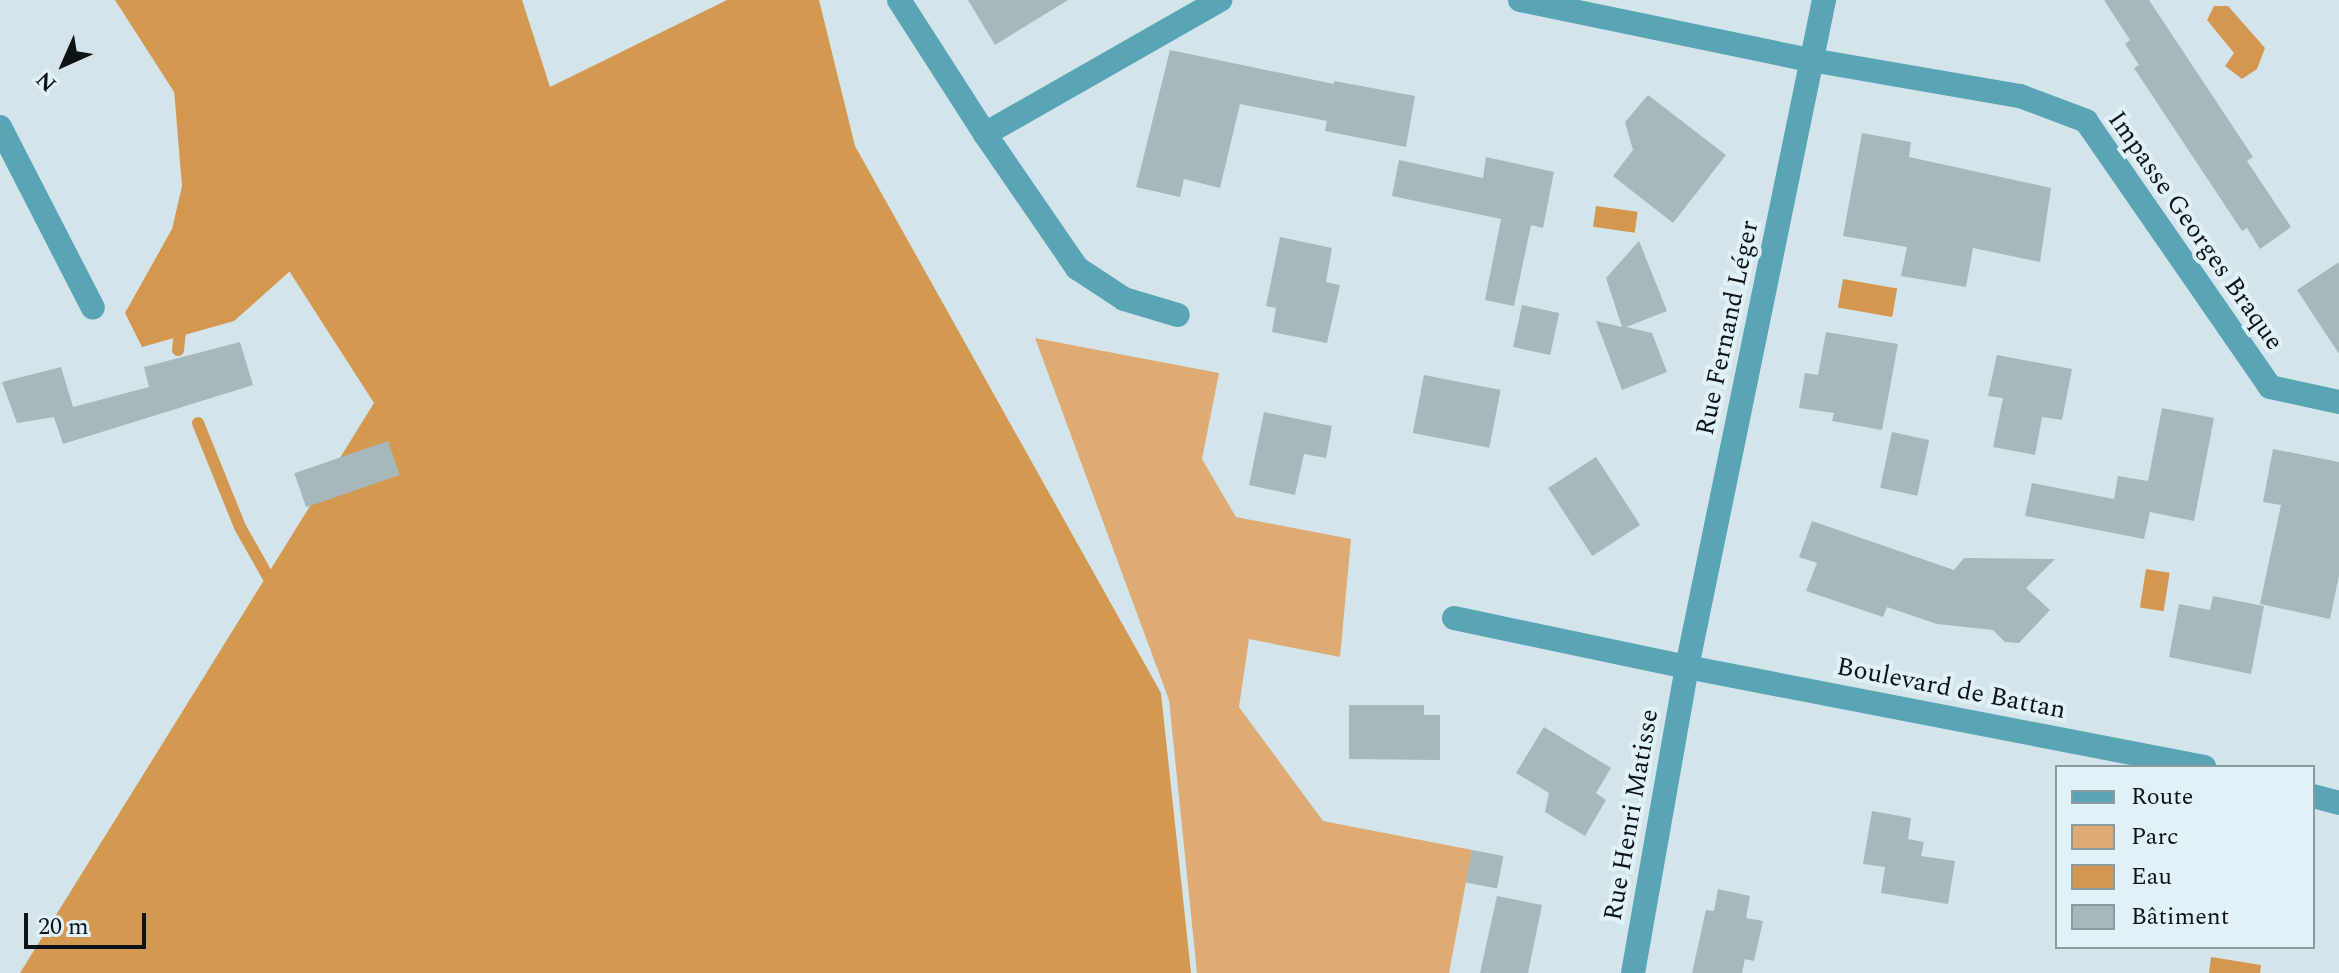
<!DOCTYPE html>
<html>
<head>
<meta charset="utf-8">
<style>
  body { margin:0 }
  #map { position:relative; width:2339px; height:973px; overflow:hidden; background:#d3e5ea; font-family:Spectral,serif }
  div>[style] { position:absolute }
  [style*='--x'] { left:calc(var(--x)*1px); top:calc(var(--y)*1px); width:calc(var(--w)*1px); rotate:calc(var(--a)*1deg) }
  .green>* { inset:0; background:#ddab73 }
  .forest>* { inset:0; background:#d49951 }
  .water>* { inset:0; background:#d39750; transform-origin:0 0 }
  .stream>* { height:12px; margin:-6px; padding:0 6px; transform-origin:6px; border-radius:6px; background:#d39750 }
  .building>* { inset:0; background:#a6b8bc; transform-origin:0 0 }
  .minor>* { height:24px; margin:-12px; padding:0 12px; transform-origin:12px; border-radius:12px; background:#59a4b5 }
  span { translate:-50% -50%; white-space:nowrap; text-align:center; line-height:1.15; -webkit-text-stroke:8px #e0f2f7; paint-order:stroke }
  .street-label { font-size:26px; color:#0e1416 }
  .legend { position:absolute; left:2055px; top:765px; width:260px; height:184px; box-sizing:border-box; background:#e0f2f7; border:2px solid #8c999d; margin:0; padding:10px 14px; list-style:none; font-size:24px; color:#0e1416 }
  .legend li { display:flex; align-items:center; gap:16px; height:40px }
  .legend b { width:40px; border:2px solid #8c999d }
  .north { position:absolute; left:24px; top:24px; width:80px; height:80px; -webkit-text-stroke:6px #e0f2f7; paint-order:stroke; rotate:225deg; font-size:22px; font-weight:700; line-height:32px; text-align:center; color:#0e1416 }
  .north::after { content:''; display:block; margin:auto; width:28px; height:36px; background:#0e1416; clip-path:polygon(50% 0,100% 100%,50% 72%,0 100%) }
  .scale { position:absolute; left:24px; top:913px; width:122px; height:36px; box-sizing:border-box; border:4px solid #0e1416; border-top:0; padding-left:10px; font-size:24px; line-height:28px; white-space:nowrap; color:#0e1416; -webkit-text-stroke:6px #e0f2f7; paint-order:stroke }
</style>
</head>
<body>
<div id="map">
  <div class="green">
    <div style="clip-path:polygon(1035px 338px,1219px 373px,1202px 459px,1236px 517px,1351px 539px,1340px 657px,1249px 639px,1239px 707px,1323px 821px,1472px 850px,1449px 973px,1197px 973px,1169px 700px)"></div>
  </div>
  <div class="forest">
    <div style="clip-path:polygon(115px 0,522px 0,550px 87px,727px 0,819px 0,855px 146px,1161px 693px,1191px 973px,20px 973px,374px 403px)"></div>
  </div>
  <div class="water">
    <div style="clip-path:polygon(140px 0,187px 0,253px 163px,292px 237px,289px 272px,234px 321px,142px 347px,125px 313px,172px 229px,182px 186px,172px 65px)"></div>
    <div style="clip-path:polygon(2214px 6px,2228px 6px,2265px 48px,2257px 69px,2242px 79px,2225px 66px,2234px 53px,2207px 20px)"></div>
    <div style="left:1596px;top:206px;width:42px;height:21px;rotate:8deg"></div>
    <div style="left:1843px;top:279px;width:55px;height:29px;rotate:10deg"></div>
    <div style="left:2146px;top:569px;width:24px;height:39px;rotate:9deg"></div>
    <div style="clip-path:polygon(2211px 957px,2261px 965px,2260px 973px,2209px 973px)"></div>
  </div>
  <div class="stream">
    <div style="--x:178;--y:350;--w:29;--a:-84"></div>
    <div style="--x:198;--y:423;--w:112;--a:68"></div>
    <div style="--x:240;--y:527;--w:71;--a:60.6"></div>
    <div style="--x:275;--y:589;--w:74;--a:69.4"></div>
    <div style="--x:301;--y:658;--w:93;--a:-28.2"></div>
    <div style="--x:383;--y:614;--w:69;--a:0"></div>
    <div style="--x:452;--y:614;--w:56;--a:70.3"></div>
    <div style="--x:471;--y:667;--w:113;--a:99.7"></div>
    <div style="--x:452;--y:778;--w:73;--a:51.7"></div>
    <div style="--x:497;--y:835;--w:30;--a:90"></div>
    <div style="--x:497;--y:865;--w:123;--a:118.6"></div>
  </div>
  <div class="building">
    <div style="clip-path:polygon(968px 0,1068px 0,995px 45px)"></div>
    <div style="clip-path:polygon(2104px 0,2149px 0,2253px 157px,2247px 161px,2291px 227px,2260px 249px,2247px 228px,2242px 231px,2134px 68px,2139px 65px,2125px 44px,2130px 40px)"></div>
    <div style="clip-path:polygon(1170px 50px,1334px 84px,1334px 81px,1415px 96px,1406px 147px,1325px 131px,1327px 121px,1240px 104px,1220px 188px,1184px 179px,1180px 197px,1136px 187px)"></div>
    <div style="clip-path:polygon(1648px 95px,1726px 155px,1673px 223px,1613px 176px,1633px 150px,1625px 122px)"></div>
    <div style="clip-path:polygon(1862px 133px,1911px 142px,1909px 157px,2051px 188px,2040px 262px,1973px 248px,1966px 287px,1901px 276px,1907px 247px,1843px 236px)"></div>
    <div style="clip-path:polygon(1486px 157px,1554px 172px,1543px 228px,1531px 225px,1514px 306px,1485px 300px,1501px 219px,1392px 196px,1399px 160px,1483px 178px)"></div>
    <div style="clip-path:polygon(1280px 237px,1332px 248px,1326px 282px,1340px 285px,1327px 343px,1272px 332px,1276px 308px,1266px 306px)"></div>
    <div style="clip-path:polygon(1639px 241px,1667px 311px,1626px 327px,1652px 333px,1667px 372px,1622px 390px,1596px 321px,1622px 327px,1606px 278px)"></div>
    <div style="clip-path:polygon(2339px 262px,2339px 354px,2297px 290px)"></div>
    <div style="left:1522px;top:305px;width:38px;height:43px;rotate:12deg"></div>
    <div style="clip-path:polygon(1826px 332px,1898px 344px,1882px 430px,1832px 421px,1834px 413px,1799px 408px,1805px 373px,1818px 375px)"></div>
    <div style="clip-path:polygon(240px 342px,253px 385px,63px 444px,54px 417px,17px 423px,2px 382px,61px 367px,73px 407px,149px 387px,144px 367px)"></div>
    <div style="clip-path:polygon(1997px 355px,2072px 369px,2062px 420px,2042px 417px,2035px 455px,1993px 447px,2003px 398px,1988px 396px)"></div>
    <div style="left:1424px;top:375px;width:78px;height:59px;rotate:11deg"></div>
    <div style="clip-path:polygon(2162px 408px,2214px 418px,2194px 521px,2150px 512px,2144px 539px,2025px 516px,2032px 483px,2114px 499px,2118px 476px,2148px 481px)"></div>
    <div style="clip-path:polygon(1264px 412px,1332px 426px,1326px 458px,1304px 454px,1295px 495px,1249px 485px)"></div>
    <div style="left:1892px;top:432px;width:38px;height:57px;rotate:12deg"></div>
    <div style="left:388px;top:441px;width:36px;height:99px;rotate:71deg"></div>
    <div style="clip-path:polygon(2273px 449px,2339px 462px,2339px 575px,2330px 619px,2260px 604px,2281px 505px,2263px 502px)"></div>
    <div style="left:1596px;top:457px;width:81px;height:57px;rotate:57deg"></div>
    <div style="clip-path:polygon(1812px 521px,1954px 570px,1964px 558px,2055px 559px,2026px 588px,2050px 610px,2019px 643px,2005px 642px,1993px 630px,1937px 624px,1887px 607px,1883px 617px,1806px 591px,1817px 563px,1799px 557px)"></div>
    <div style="clip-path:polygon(2213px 596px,2264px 606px,2251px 674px,2169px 657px,2179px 604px,2210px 610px)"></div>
    <div style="clip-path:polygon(1349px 705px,1424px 705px,1424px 715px,1440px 715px,1440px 760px,1349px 759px)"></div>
    <div style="clip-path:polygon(1544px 727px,1611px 768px,1596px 793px,1606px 800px,1585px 836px,1545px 812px,1549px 793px,1516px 773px)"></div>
    <div style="clip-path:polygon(1872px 811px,1911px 818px,1908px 839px,1924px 842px,1921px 856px,1955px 861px,1948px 904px,1881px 893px,1885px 867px,1863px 864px)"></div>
    <div style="left:1472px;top:850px;width:32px;height:33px;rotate:11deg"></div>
    <div style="clip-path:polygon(1718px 889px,1750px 896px,1746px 918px,1763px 921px,1754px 961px,1745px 959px,1742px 973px,1692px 973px,1706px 910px,1714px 911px)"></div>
    <div style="clip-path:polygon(1497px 896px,1542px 905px,1528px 973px,1480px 973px)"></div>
  </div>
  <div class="minor">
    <div style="--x:899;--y:0;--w:159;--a:57.3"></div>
    <div style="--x:985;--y:134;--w:271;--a:-29.7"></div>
    <div style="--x:1520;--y:0;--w:297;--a:11.7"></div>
    <div style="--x:1811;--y:60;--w:212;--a:9.8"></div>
    <div style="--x:2020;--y:96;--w:71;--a:20.7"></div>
    <div style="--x:2086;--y:121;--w:323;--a:55.3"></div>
    <div style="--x:2270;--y:387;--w:71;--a:12.3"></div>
    <div style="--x:0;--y:127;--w:203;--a:62.8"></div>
    <div style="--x:985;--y:134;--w:163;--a:55.5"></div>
    <div style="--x:1077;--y:268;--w:56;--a:33.4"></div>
    <div style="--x:1124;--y:299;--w:56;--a:16.5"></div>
    <div style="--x:1454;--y:618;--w:238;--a:11.9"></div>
    <div style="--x:1687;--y:667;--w:527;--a:10.95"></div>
    <div style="--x:2313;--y:796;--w:27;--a:15"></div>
    <div style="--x:1633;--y:973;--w:311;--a:-80"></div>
    <div style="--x:1687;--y:667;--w:681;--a:-78.39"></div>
  </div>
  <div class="street-label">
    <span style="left:2195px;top:231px;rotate:55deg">Impasse Georges Braque</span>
    <span style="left:1728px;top:328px;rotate:-78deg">Rue Fernand Léger</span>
    <span style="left:1951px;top:689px;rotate:11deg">Boulevard de Battan</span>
    <span style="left:1632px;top:815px;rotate:-80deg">Rue Henri Matisse</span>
  </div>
  <ul class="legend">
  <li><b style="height:10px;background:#59a4b5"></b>Route</li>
  <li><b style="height:22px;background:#ddab73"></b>Parc</li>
  <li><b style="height:22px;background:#d39750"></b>Eau</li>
  <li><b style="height:22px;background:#a6b8bc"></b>Bâtiment</li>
  </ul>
  <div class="north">N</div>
  <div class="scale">20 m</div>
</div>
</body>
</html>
